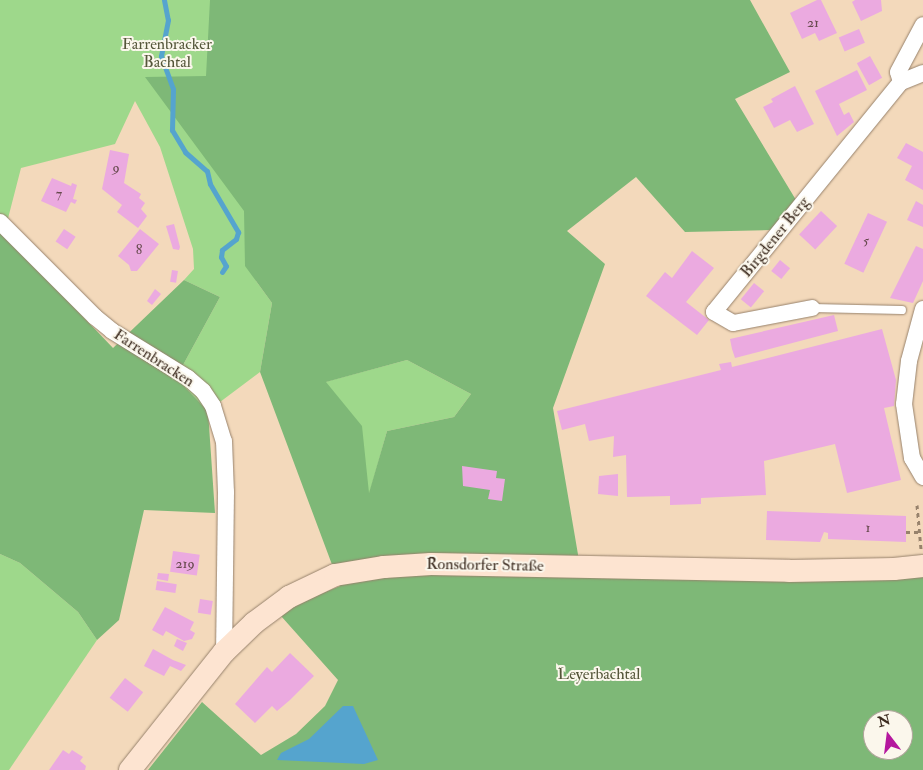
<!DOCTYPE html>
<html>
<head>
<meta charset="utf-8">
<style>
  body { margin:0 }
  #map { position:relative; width:923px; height:770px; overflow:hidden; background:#f3d9bb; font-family:"IM FELL Double Pica",serif }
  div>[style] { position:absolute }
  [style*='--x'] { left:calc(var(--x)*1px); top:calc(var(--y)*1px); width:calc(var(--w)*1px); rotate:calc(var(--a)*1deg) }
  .green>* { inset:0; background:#9ed88b }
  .forest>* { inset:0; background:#7eb877 }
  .water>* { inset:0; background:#55a4ce }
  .stream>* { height:5px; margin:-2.5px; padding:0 2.5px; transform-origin:2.5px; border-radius:2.5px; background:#55a4ce }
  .building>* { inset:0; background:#ebaae0; transform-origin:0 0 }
  .path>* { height:3px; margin-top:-1.5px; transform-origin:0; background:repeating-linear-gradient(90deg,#97826c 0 4px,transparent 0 8px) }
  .roads { filter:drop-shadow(0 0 1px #97826c) drop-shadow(0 0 1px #97826c) }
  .lane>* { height:8px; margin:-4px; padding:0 4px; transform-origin:4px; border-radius:4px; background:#fff }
  .street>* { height:16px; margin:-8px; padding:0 8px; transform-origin:8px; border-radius:8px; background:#fff }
  .secondary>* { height:22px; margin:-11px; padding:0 11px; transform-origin:11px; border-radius:11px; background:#fde4d1 }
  span { translate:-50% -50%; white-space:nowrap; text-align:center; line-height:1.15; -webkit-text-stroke:4px #fbf7ec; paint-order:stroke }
  .number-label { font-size:14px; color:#674a4e }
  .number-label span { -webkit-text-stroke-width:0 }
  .park-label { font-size:16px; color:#545639 }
  .street-label { font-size:16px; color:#3b2a1e }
  .north { position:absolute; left:863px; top:710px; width:50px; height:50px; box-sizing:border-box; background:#fbf7ec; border:1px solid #aea59a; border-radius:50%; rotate:345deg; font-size:14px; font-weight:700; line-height:20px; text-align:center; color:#3b2a1e }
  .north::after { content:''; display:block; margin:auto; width:18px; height:22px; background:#b5179e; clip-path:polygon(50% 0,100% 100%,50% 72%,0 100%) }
</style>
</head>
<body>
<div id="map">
  <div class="green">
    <div style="clip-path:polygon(0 0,217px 0,256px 281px,272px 303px,260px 372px,208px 411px,176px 378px,220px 297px,184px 280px,194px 269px,193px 249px,160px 147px,135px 101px,115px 144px,21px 168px,4px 234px,0 230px)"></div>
    <div style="clip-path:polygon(407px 360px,471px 394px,454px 417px,387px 431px,369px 495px,325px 382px)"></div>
    <div style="clip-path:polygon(0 554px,20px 563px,78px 612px,97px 640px,9px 770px,0 770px)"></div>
  </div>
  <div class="forest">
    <div style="clip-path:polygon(evenodd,210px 0,750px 0,790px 72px,735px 99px,796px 200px,771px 230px,685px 232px,636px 177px,567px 231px,605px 264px,553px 408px,581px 572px,923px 573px,923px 770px,148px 770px,202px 702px,261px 755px,296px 734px,325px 706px,338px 680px,281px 616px,298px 603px,340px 586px,260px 372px,272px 303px,245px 266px,244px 211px,145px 77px,206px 76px,210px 0,407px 360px,471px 394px,454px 417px,387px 431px,369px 493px,362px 426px,326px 382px,407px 360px,210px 0,873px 720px,903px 720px,903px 750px,873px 750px,873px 720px)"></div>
    <div style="clip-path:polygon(0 230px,113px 348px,184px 280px,220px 297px,176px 378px,208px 411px,215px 513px,144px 510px,119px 620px,97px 640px,78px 612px,20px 563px,0 554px)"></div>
  </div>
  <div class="water">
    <div style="clip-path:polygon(343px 706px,353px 706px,378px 760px,364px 764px,277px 760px,281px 753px,309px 739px)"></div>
  </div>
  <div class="stream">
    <div style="--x:164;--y:0;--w:20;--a:79"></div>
    <div style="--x:168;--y:20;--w:37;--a:101"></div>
    <div style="--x:161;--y:56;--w:35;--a:70"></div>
    <div style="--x:173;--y:89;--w:41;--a:91.4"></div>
    <div style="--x:172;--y:130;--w:26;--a:59"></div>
    <div style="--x:185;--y:152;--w:29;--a:41"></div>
    <div style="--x:207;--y:171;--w:13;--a:77"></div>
    <div style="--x:210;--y:184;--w:56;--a:59.7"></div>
    <div style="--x:238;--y:232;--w:7;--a:106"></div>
    <div style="--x:236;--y:239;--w:18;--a:142"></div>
    <div style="--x:222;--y:250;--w:7;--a:98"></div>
    <div style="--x:221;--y:257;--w:10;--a:61"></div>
    <div style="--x:226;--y:266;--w:7;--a:124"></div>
  </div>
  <div class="building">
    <div style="clip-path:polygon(817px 0,821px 0,837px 33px,819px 41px,815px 33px,802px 39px,790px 13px)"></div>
    <div style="clip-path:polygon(855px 0,881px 0,882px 11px,861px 21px,852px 2px)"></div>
    <div style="left:859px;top:29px;width:15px;height:22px;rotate:67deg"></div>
    <div style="left:870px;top:56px;width:25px;height:15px;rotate:61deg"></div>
    <div style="clip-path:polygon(857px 70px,867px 90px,839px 104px,844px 115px,849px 112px,854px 122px,837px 136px,815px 91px)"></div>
    <div style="clip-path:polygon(795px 86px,814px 124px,797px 132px,790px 120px,774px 128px,763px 107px,773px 102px,771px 99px)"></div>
    <div style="clip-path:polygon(906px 143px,923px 152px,923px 190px,905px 180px,912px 166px,897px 158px)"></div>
    <div style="clip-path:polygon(110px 150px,129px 154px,124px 183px,141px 194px,139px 198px,145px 203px,141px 209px,147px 216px,138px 228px,117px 212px,122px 205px,102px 189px)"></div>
    <div style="clip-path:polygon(52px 178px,71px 186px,72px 183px,77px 185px,73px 199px,77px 200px,75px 204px,71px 202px,66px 212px,41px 201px)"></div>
    <div style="clip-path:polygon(916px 201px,923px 205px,923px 227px,907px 220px)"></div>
    <div style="left:821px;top:211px;width:22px;height:32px;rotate:43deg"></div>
    <div style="left:868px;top:213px;width:21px;height:56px;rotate:25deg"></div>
    <div style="clip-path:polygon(174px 224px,180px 247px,179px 250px,173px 249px,166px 226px)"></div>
    <div style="left:64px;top:229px;width:14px;height:15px;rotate:34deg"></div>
    <div style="clip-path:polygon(140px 229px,159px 244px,137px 271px,131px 271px,129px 265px,118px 256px)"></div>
    <div style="clip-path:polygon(916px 246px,923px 249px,923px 281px,913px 303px,890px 298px)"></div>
    <div style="clip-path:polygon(692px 251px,714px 268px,686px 302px,709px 320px,697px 335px,646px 296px,665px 272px,672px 278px)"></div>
    <div style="left:780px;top:260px;width:13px;height:14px;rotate:39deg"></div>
    <div style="left:172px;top:270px;width:6px;height:12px;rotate:9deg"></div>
    <div style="left:754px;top:283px;width:13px;height:21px;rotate:39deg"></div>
    <div style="clip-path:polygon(155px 289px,161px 294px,152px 305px,147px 301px)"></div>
    <div style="clip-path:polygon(834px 315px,838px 331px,735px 358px,732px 349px,730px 339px)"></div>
    <div style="clip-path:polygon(882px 329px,896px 380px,894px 406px,884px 408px,901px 480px,847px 493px,835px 444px,764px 461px,766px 495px,701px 498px,701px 504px,670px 505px,670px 496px,627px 497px,626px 455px,613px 457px,614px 436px,589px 441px,585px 424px,562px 430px,557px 411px,721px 370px,719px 364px,731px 362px,732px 367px)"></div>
    <div style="clip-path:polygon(462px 466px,497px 471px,496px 478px,505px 479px,502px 501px,488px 499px,490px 490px,463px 486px)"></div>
    <div style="clip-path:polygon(618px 474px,618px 496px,598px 494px,599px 476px)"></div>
    <div style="clip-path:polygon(767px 511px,906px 516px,906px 542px,828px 539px,828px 533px,824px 532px,820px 542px,766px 540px)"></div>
    <div style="left:173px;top:551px;width:27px;height:21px;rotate:8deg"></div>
    <div style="clip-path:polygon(158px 573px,169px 574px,168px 581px,157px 579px)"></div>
    <div style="left:157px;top:581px;width:20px;height:9px;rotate:9deg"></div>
    <div style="left:200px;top:599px;width:13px;height:14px;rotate:9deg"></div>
    <div style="clip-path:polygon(165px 607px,194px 622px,190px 630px,195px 633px,192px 639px,184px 641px,166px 631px,163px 636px,152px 630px)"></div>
    <div style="clip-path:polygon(177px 639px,187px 643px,183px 651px,174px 646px)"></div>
    <div style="clip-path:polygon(153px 649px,173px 660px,186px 665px,181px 671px,170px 666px,164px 676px,144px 666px)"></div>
    <div style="clip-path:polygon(290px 653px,314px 676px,290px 700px,277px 711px,272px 706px,255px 723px,235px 704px,267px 667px,272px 672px)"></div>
    <div style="left:125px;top:678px;width:23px;height:25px;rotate:38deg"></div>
    <div style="clip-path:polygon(63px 750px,69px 754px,72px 750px,83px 757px,80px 761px,86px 766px,85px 770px,49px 770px)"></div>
  </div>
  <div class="path">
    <div style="--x:917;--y:505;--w:44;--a:84.8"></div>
    <div style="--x:906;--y:532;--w:13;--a:0"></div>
  </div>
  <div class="roads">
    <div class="lane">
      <div style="--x:812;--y:308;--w:90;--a:1.3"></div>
    </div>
    <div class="street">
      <div style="--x:901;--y:82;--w:10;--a:-107"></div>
      <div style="--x:898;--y:72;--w:53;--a:-62"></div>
      <div style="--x:0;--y:222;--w:134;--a:45"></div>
      <div style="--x:95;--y:317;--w:22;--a:39"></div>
      <div style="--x:112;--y:331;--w:89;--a:31.7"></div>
      <div style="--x:188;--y:378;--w:20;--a:41"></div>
      <div style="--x:203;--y:391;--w:18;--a:56"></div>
      <div style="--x:213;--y:406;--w:37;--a:73"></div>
      <div style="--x:224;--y:441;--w:51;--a:87.8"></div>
      <div style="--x:226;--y:492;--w:160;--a:90.7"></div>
      <div style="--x:812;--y:308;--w:80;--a:169.2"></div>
      <div style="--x:733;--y:323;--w:22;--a:-150"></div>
      <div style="--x:714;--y:312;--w:296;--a:-50.9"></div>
      <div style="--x:901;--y:82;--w:24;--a:-22"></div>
      <div style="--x:923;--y:309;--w:54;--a:105.1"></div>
      <div style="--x:909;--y:361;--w:43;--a:96.6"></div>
      <div style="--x:904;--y:404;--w:55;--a:81.6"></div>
      <div style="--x:912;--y:458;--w:22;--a:60"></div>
    </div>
    <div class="secondary">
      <div style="--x:130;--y:770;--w:151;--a:-51.5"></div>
      <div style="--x:224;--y:652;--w:42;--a:-44"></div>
      <div style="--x:254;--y:623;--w:44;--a:-36.6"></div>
      <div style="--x:289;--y:597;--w:51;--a:-25.6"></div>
      <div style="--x:335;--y:575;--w:50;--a:-9.3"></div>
      <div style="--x:384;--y:567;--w:47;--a:-3.7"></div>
      <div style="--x:431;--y:564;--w:358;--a:1.1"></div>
      <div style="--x:789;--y:571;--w:105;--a:-1.1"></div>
      <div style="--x:894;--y:569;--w:29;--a:-6"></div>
    </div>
  </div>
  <div class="number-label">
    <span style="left:813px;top:23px">21</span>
    <span style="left:116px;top:168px">9</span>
    <span style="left:59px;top:194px">7</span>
    <span style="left:866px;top:241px">5</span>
    <span style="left:139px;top:250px">8</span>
    <span style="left:868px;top:528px">1</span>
    <span style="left:185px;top:564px">219</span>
  </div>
  <div class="park-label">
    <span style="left:167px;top:53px">Farrenbracker<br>Bachtal</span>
    <span style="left:599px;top:674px">Leyerbachtal</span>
  </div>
  <div class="street-label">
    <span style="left:775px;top:237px;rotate:-51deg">Birgdener Berg</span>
    <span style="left:154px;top:358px;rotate:33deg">Farrenbracken</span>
    <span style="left:485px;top:565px;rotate:1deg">Ronsdorfer Straße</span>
  </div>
  <div class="north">N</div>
</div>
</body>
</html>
